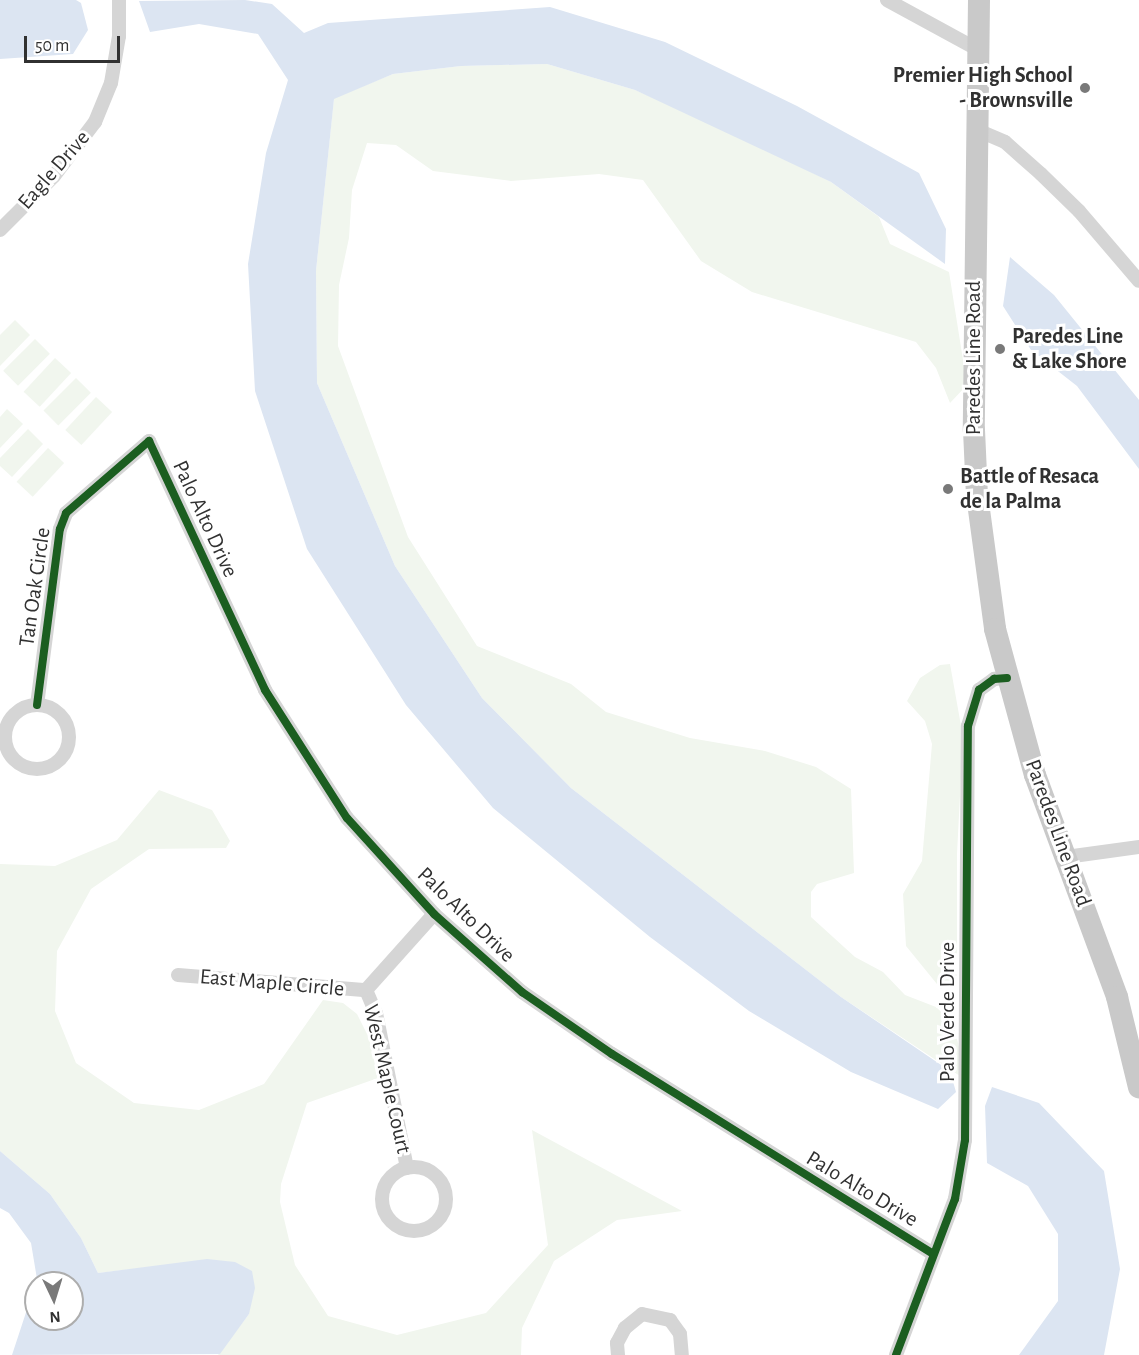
<!DOCTYPE html>
<html>
<head>
<meta charset="utf-8">
<style>
  body { margin:0 }
  #map { position:relative; width:1139px; height:1355px; overflow:hidden; background:#fff; font-family:"Alegreya Sans",sans-serif }
  div>[style] { position:absolute }
  [style*='--x'] { left:calc(var(--x)*1px); top:calc(var(--y)*1px); width:calc(var(--w)*1px); rotate:calc(var(--a)*1deg) }
  .green>* { inset:0; background:#f1f6ee; transform-origin:0 0 }
  .water>* { inset:0; background:#dce5f2 }
  .minor>* { height:14px; margin:-7px; padding:0 7px; transform-origin:7px; border-radius:7px; background:#d5d5d5 }
  .minor>.ring { margin:-7px; padding:0; box-sizing:content-box; background:none; border:14px solid #d5d5d5; border-radius:50% }
  .primary>* { height:22px; margin:-11px; padding:0 11px; transform-origin:11px; border-radius:11px; background:#c9c9c9 }
  .cycleway>* { height:8px; margin:-4px; padding:0 4px; transform-origin:4px; border-radius:4px; background:#1b5e20 }
  .dots>* { width:16px; height:16px; translate:-50% -50%; box-sizing:border-box; border:3px solid #fff; border-radius:50% }
  span { translate:-50% -50%; white-space:nowrap; text-align:center; line-height:1.15; -webkit-text-stroke:6px #fff; paint-order:stroke }
  .poi-label { font-size:22px; color:#313131; font-weight:700 }
  .right { translate:-100% -50%; text-align:right }
  .left { translate:0 -50%; text-align:left }
  .street-label { font-size:22px; color:#313131 }
  .north { position:absolute; left:24px; top:1271px; width:60px; height:60px; box-sizing:border-box; background:#fff; border:2px solid #adadad; border-radius:50%; rotate:176deg; font-size:16px; font-weight:700; line-height:24px; text-align:center; color:#313131 }
  .north::after { content:''; display:block; margin:auto; width:21px; height:27px; background:#797979; clip-path:polygon(50% 0,100% 100%,50% 72%,0 100%) }
  .scale { position:absolute; left:24px; top:36px; width:96px; height:27px; box-sizing:border-box; border:3px solid #313131; border-top:0; padding-left:8px; font-size:18px; line-height:21px; white-space:nowrap; color:#313131; -webkit-text-stroke:4px #fff; paint-order:stroke }
</style>
</head>
<body>
<div id="map">
  <div class="green">
    <div style="clip-path:polygon(547px 64px,635px 90px,721px 127px,831px 182px,879px 217px,890px 244px,949px 272px,967px 385px,950px 403px,936px 368px,916px 342px,752px 292px,701px 261px,643px 180px,599px 174px,511px 181px,433px 171px,396px 145px,367px 143px,352px 190px,349px 238px,339px 285px,338px 346px,408px 537px,477px 646px,571px 684px,606px 712px,690px 738px,765px 751px,816px 767px,851px 789px,854px 873px,817px 884px,811px 892px,811px 917px,855px 957px,883px 972px,905px 995px,936px 1007px,953px 1023px,960px 1051px,960px 1076px,841px 997px,571px 788px,482px 698px,395px 566px,317px 383px,316px 271px,334px 98px,393px 74px,461px 66px)"></div>
    <div style="clip-path:polygon(15px 320px,30px 335px,0 366px,0 335px)"></div>
    <div style="left:35px;top:339px;width:21px;height:45px;rotate:45deg"></div>
    <div style="left:55px;top:358px;width:22px;height:46px;rotate:43deg"></div>
    <div style="left:76px;top:378px;width:21px;height:46px;rotate:45deg"></div>
    <div style="left:96px;top:397px;width:22px;height:45px;rotate:43deg"></div>
    <div style="clip-path:polygon(7px 409px,23px 424px,0 448px,0 417px)"></div>
    <div style="clip-path:polygon(28px 429px,43px 444px,12px 477px,0 466px,0 458px)"></div>
    <div style="left:48px;top:448px;width:22px;height:46px;rotate:43deg"></div>
    <div style="clip-path:polygon(950px 664px,963px 737px,957px 854px,957px 975px,941px 989px,906px 946px,903px 894px,922px 861px,932px 744px,925px 721px,907px 701px,920px 678px,940px 665px)"></div>
    <div style="clip-path:polygon(159px 790px,212px 810px,230px 841px,226px 848px,149px 849px,91px 889px,57px 951px,55px 1011px,76px 1063px,134px 1103px,199px 1110px,264px 1084px,323px 1000px,343px 1003px,357px 1014px,369px 1038px,378px 1078px,307px 1103px,281px 1184px,280px 1202px,295px 1265px,328px 1316px,397px 1335px,486px 1313px,548px 1245px,532px 1130px,682px 1211px,617px 1220px,554px 1261px,522px 1328px,521px 1355px,218px 1355px,249px 1314px,159px 1266px,98px 1273px,81px 1238px,50px 1194px,0 1151px,0 864px,55px 866px,117px 840px)"></div>
  </div>
  <div class="water">
    <div style="clip-path:polygon(0 0,76px 0,81px 3px,88px 30px,73px 54px,0 59px)"></div>
    <div style="clip-path:polygon(245px 0,272px 4px,304px 33px,328px 23px,550px 7px,665px 42px,797px 106px,919px 173px,946px 229px,945px 264px,831px 182px,635px 90px,547px 64px,461px 66px,393px 74px,334px 99px,316px 271px,317px 383px,395px 566px,482px 698px,571px 788px,841px 997px,950px 1071px,956px 1092px,938px 1109px,851px 1072px,749px 1011px,650px 937px,493px 808px,406px 705px,307px 549px,255px 391px,248px 264px,266px 153px,288px 80px,258px 34px,199px 24px,150px 32px,139px 1px)"></div>
    <div style="clip-path:polygon(1010px 257px,1054px 295px,1139px 400px,1139px 469px,1077px 386px,1031px 350px,1003px 306px)"></div>
    <div style="clip-path:polygon(992px 1087px,1039px 1103px,1104px 1171px,1120px 1269px,1104px 1355px,1019px 1355px,1058px 1301px,1058px 1234px,1028px 1186px,987px 1163px,985px 1106px)"></div>
    <div style="clip-path:polygon(evenodd,0 1151px,50px 1194px,81px 1238px,98px 1273px,207px 1259px,235px 1262px,252px 1271px,255px 1288px,249px 1314px,220px 1354px,12px 1355px,37px 1279px,31px 1243px,9px 1213px,0 1208px,0 1151px,36px 1283px,72px 1283px,72px 1319px,36px 1319px,36px 1283px)"></div>
  </div>
  <div class="minor">
    <div style="--x:887;--y:0;--w:102;--a:28.6"></div>
    <div style="--x:977;--y:130;--w:30;--a:23"></div>
    <div style="--x:1005;--y:142;--w:48;--a:41.6"></div>
    <div style="--x:1041;--y:174;--w:53;--a:44.2"></div>
    <div style="--x:1079;--y:211;--w:92;--a:49.4"></div>
    <div style="--x:0;--y:230;--w:76;--a:-45"></div>
    <div style="--x:54;--y:176;--w:68;--a:-52.8"></div>
    <div style="--x:95;--y:122;--w:42;--a:-67.7"></div>
    <div style="--x:111;--y:83;--w:48;--a:-80.3"></div>
    <div style="--x:119;--y:36;--w:36;--a:-90"></div>
    <div class="ring" style="left:5px;top:705px;width:50px;height:50px"></div>
    <div style="--x:37;--y:705;--w:177;--a:-82.6"></div>
    <div style="--x:60;--y:529;--w:17;--a:-69"></div>
    <div style="--x:66;--y:513;--w:110;--a:-40.9"></div>
    <div style="--x:149;--y:441;--w:275;--a:65"></div>
    <div style="--x:265;--y:690;--w:152;--a:57.4"></div>
    <div style="--x:347;--y:818;--w:130;--a:47.8"></div>
    <div style="--x:434;--y:914;--w:118;--a:41.6"></div>
    <div style="--x:522;--y:992;--w:109;--a:34.6"></div>
    <div style="--x:612;--y:1054;--w:378;--a:31.9"></div>
    <div style="--x:1066;--y:857;--w:74;--a:-7.8"></div>
    <div style="--x:178;--y:975;--w:189;--a:4.6"></div>
    <div style="--x:366;--y:990;--w:25;--a:67"></div>
    <div style="--x:376;--y:1013;--w:158;--a:78.7"></div>
    <div style="--x:366;--y:990;--w:102;--a:-48.2"></div>
    <div class="ring" style="left:382px;top:1167px;width:50px;height:50px"></div>
    <div style="--x:618;--y:1355;--w:12;--a:-95"></div>
    <div style="--x:617;--y:1343;--w:17;--a:-62"></div>
    <div style="--x:625;--y:1328;--w:22;--a:-39"></div>
    <div style="--x:642;--y:1314;--w:29;--a:12"></div>
    <div style="--x:670;--y:1320;--w:17;--a:54"></div>
    <div style="--x:680;--y:1334;--w:21;--a:85"></div>
    <div style="--x:896;--y:1355;--w:167;--a:-69.3"></div>
    <div style="--x:955;--y:1199;--w:60;--a:-80.4"></div>
    <div style="--x:965;--y:1140;--w:414;--a:-89.6"></div>
    <div style="--x:968;--y:726;--w:38;--a:-73"></div>
    <div style="--x:979;--y:690;--w:19;--a:-36"></div>
    <div style="--x:994;--y:679;--w:13;--a:-4"></div>
  </div>
  <div class="primary">
    <div style="--x:979;--y:0;--w:430;--a:90.7"></div>
    <div style="--x:974;--y:430;--w:65;--a:87.4"></div>
    <div style="--x:977;--y:495;--w:135;--a:82.3"></div>
    <div style="--x:995;--y:629;--w:151;--a:74.7"></div>
    <div style="--x:1035;--y:775;--w:237;--a:69.7"></div>
    <div style="--x:1117;--y:997;--w:93;--a:76.3"></div>
  </div>
  <div class="cycleway">
    <div style="--x:37;--y:705;--w:177;--a:-82.6"></div>
    <div style="--x:60;--y:529;--w:17;--a:-69"></div>
    <div style="--x:66;--y:513;--w:110;--a:-40.9"></div>
    <div style="--x:149;--y:441;--w:275;--a:65"></div>
    <div style="--x:265;--y:690;--w:152;--a:57.4"></div>
    <div style="--x:347;--y:818;--w:130;--a:47.8"></div>
    <div style="--x:434;--y:914;--w:118;--a:41.6"></div>
    <div style="--x:522;--y:992;--w:109;--a:34.6"></div>
    <div style="--x:612;--y:1054;--w:378;--a:31.9"></div>
    <div style="--x:896;--y:1355;--w:167;--a:-69.3"></div>
    <div style="--x:955;--y:1199;--w:60;--a:-80.4"></div>
    <div style="--x:965;--y:1140;--w:414;--a:-89.6"></div>
    <div style="--x:968;--y:726;--w:38;--a:-73"></div>
    <div style="--x:979;--y:690;--w:19;--a:-36"></div>
    <div style="--x:994;--y:679;--w:13;--a:-4"></div>
  </div>
  <div class="dots">
    <div style="left:1085px;top:88px;background:#797979"></div>
    <div style="left:1000px;top:349px;background:#797979"></div>
    <div style="left:948px;top:489px;background:#797979"></div>
  </div>
  <div class="poi-label">
    <span class="right" style="left:1073px;top:88px">Premier High School<br>- Brownsville</span>
    <span class="left" style="left:1012px;top:349px">Paredes Line<br>&amp; Lake Shore</span>
    <span class="left" style="left:960px;top:489px">Battle of Resaca<br>de la Palma</span>
  </div>
  <div class="street-label">
    <span style="left:54px;top:170px;rotate:-49deg">Eagle Drive</span>
    <span style="left:974px;top:358px;rotate:-90deg">Paredes Line Road</span>
    <span style="left:205px;top:519px;rotate:65deg">Palo Alto Drive</span>
    <span style="left:35px;top:587px;rotate:-82deg">Tan Oak Circle</span>
    <span style="left:1058px;top:833px;rotate:70deg">Paredes Line Road</span>
    <span style="left:466px;top:915px;rotate:44deg">Palo Alto Drive</span>
    <span style="left:272px;top:983px;rotate:5deg">East Maple Circle</span>
    <span style="left:948px;top:1012px;rotate:-90deg">Palo Verde Drive</span>
    <span style="left:387px;top:1079px;rotate:77deg">West Maple Court</span>
    <span style="left:862px;top:1189px;rotate:31deg">Palo Alto Drive</span>
  </div>
  <div class="north">N</div>
  <div class="scale">50 m</div>
</div>
</body>
</html>
